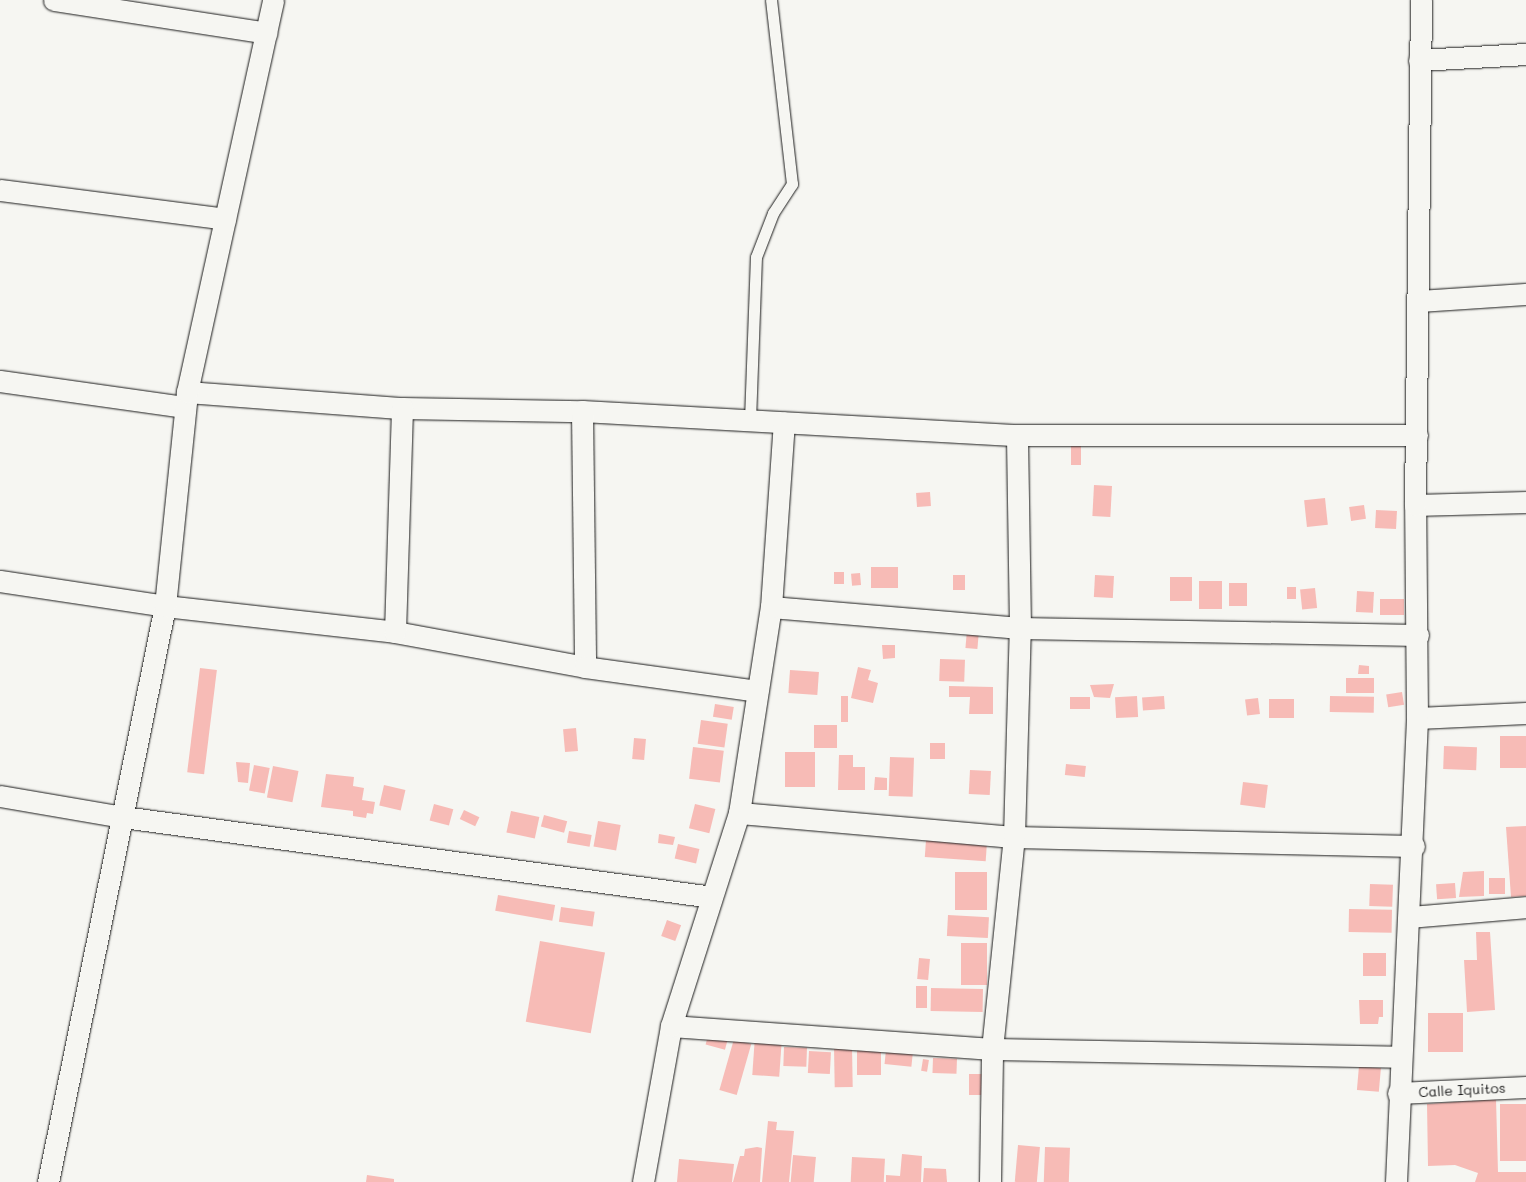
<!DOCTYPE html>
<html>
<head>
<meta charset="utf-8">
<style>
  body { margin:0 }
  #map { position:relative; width:1526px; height:1182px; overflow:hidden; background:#f6f6f2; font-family:Mali,sans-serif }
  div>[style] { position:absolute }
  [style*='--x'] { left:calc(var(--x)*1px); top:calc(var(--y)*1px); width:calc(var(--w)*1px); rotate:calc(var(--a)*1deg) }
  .building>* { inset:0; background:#f7bbb6; transform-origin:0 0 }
  .roads { filter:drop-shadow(0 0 1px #1c1c1c) drop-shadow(0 0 1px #1c1c1c) }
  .lane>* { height:11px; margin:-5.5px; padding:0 5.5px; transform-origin:5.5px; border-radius:5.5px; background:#f6f6f2 }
  .street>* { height:21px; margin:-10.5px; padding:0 10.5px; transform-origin:10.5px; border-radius:10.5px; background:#f6f6f2 }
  span { translate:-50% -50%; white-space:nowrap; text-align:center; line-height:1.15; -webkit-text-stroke:4.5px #f6f6f2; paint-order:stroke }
  .street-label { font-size:14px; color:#1c1c1c }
</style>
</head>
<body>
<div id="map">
  <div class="building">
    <div style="left:1071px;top:442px;width:10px;height:23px"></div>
    <div style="left:1094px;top:485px;width:18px;height:31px;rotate:3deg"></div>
    <div style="left:930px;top:492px;width:14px;height:14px;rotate:86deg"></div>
    <div style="left:1325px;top:498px;width:27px;height:21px;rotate:84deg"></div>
    <div style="left:1364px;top:505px;width:14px;height:15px;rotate:82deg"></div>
    <div style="left:1376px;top:510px;width:21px;height:18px;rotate:3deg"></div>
    <div style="left:871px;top:567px;width:27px;height:21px"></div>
    <div style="left:834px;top:572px;width:10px;height:12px"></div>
    <div style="left:860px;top:573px;width:12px;height:9px;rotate:85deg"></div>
    <div style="left:953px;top:575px;width:12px;height:15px"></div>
    <div style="left:1095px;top:575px;width:19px;height:22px;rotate:3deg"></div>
    <div style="left:1170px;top:577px;width:22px;height:24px"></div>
    <div style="left:1199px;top:581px;width:23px;height:28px"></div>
    <div style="left:1229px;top:583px;width:18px;height:23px"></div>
    <div style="left:1287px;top:587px;width:9px;height:12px"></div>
    <div style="left:1315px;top:588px;width:20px;height:15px;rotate:84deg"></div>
    <div style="left:1357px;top:591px;width:17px;height:21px;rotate:3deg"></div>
    <div style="left:1404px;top:599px;width:16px;height:24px;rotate:90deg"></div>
    <div style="left:967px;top:630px;width:12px;height:18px;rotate:5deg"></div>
    <div style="clip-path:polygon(882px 645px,895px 645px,895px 658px,883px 659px)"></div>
    <div style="left:940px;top:659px;width:25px;height:22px;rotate:2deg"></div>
    <div style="clip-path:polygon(1359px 665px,1369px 666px,1369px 674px,1358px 674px)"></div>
    <div style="clip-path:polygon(858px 667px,871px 670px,868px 680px,878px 683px,873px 703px,851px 698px)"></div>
    <div style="left:200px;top:668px;width:17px;height:105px;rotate:7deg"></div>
    <div style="left:790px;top:670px;width:29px;height:23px;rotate:4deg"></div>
    <div style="left:1374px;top:678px;width:15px;height:28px;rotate:90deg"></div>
    <div style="clip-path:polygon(1114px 684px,1110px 698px,1094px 697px,1090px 685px)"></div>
    <div style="clip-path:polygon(949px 686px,993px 687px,993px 714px,969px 714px,970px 697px,949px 697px)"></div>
    <div style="left:1402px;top:692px;width:13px;height:16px;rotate:81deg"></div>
    <div style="left:841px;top:696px;width:7px;height:26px"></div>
    <div style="left:1137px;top:696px;width:21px;height:22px;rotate:87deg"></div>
    <div style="left:1164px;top:696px;width:13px;height:22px;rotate:86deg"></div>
    <div style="left:1330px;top:696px;width:44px;height:16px;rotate:1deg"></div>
    <div style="left:1070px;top:697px;width:20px;height:12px"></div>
    <div style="left:1258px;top:698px;width:16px;height:13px;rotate:83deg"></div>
    <div style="left:1294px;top:699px;width:19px;height:25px;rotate:90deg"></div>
    <div style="left:715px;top:704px;width:19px;height:13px;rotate:9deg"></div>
    <div style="left:701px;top:720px;width:27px;height:24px;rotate:8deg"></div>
    <div style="left:814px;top:725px;width:23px;height:23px"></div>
    <div style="left:576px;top:728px;width:23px;height:13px;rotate:85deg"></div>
    <div style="left:1526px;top:736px;width:32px;height:26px;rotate:90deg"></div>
    <div style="left:634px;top:738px;width:12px;height:21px;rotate:5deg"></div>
    <div style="left:930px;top:743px;width:15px;height:16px"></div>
    <div style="left:1444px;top:746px;width:33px;height:23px;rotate:2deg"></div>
    <div style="left:693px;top:747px;width:31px;height:32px;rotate:7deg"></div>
    <div style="left:785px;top:752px;width:30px;height:35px"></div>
    <div style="clip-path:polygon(839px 755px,853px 755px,853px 767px,865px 767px,865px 790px,838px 790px)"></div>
    <div style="left:890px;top:757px;width:24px;height:39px;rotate:2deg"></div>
    <div style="clip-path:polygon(236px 762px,250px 763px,248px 783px,238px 782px)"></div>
    <div style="left:1066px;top:764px;width:20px;height:11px;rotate:6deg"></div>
    <div style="left:254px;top:765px;width:16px;height:26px;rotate:11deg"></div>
    <div style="left:273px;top:766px;width:26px;height:32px;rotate:11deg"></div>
    <div style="left:970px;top:770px;width:21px;height:24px;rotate:3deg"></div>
    <div style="clip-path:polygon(326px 774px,354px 777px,353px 786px,364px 788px,362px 800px,375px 802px,373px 814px,367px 813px,366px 818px,353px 816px,353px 811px,321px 807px)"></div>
    <div style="clip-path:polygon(875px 777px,887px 778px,887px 790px,874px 790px)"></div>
    <div style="left:1243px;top:782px;width:25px;height:23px;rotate:7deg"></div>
    <div style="left:384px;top:785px;width:22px;height:21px;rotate:13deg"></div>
    <div style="left:434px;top:804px;width:20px;height:17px;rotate:15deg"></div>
    <div style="left:695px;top:804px;width:21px;height:25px;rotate:14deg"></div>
    <div style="left:464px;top:810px;width:17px;height:10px;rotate:25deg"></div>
    <div style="left:511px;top:811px;width:29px;height:22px;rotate:12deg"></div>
    <div style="left:544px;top:815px;width:24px;height:12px;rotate:15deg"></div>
    <div style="left:598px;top:821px;width:23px;height:26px;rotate:10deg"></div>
    <div style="clip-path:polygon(1526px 826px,1526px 896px,1511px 897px,1506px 827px)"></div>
    <div style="left:569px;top:831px;width:23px;height:12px;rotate:10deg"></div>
    <div style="clip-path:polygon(659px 834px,675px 837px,673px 845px,658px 843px)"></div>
    <div style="left:926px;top:840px;width:61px;height:17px;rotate:4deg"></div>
    <div style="left:678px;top:844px;width:22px;height:15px;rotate:13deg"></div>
    <div style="clip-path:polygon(1484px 871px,1484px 896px,1459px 897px,1463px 872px)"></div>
    <div style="left:955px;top:872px;width:32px;height:38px"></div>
    <div style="left:1489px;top:878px;width:16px;height:16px"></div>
    <div style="left:1455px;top:883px;width:15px;height:19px;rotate:86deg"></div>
    <div style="left:1370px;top:884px;width:23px;height:22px;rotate:2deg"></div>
    <div style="left:498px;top:895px;width:58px;height:16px;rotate:10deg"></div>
    <div style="left:561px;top:907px;width:34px;height:15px;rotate:8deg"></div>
    <div style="left:1349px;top:909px;width:43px;height:23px;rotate:1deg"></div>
    <div style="left:948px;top:915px;width:41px;height:21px;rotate:3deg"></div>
    <div style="left:667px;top:920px;width:15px;height:17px;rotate:20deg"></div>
    <div style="clip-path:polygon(1476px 932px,1490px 932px,1495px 1010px,1467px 1012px,1464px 960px,1477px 960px)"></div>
    <div style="left:540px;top:941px;width:66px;height:82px;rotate:10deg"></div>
    <div style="left:961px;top:943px;width:26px;height:42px"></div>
    <div style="left:1363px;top:953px;width:23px;height:23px"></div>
    <div style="left:919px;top:958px;width:11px;height:21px;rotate:5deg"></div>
    <div style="left:916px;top:986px;width:11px;height:22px"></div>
    <div style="left:931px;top:988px;width:52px;height:23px;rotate:1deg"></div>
    <div style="clip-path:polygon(1359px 1000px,1383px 1000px,1383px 1017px,1379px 1017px,1378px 1024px,1360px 1024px)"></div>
    <div style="left:1428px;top:1013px;width:35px;height:39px"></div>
    <div style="left:709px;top:1032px;width:20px;height:13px;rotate:15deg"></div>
    <div style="left:755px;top:1036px;width:27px;height:39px;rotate:4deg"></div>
    <div style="left:734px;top:1039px;width:18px;height:53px;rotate:16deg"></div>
    <div style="left:852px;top:1046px;width:41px;height:18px;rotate:89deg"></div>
    <div style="left:784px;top:1047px;width:23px;height:19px;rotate:2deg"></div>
    <div style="left:857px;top:1049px;width:24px;height:26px"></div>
    <div style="left:886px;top:1050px;width:27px;height:14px;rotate:6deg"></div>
    <div style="left:809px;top:1051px;width:22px;height:22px;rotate:3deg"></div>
    <div style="left:933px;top:1058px;width:24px;height:15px;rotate:2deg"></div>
    <div style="left:923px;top:1059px;width:6px;height:12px;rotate:9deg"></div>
    <div style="left:1359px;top:1066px;width:22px;height:24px;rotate:5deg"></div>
    <div style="left:969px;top:1074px;width:13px;height:21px"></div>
    <div style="clip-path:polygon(1496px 1099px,1498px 1172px,1526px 1172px,1526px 1182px,1475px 1182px,1478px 1173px,1455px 1165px,1428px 1166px,1427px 1104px)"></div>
    <div style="left:1500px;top:1104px;width:26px;height:57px"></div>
    <div style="clip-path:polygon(768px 1121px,777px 1122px,776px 1130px,794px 1131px,789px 1182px,762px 1182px)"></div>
    <div style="left:1018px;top:1145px;width:22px;height:37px;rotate:5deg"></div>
    <div style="clip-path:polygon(757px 1147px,762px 1148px,760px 1182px,733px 1182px,740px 1156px,744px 1156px,745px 1149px)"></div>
    <div style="left:1045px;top:1147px;width:25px;height:35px;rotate:2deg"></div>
    <div style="clip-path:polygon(902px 1154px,922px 1156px,921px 1182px,886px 1182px,886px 1175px,900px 1176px)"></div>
    <div style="left:793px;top:1155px;width:23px;height:27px;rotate:5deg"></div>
    <div style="left:852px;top:1157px;width:33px;height:25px;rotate:3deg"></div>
    <div style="clip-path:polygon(679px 1159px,734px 1164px,732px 1182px,677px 1182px)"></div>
    <div style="clip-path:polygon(924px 1168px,946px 1169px,947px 1182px,923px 1182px)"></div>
    <div style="clip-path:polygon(367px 1175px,394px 1179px,394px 1182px,366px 1182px)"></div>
  </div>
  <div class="roads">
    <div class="lane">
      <div style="--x:750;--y:420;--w:163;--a:-87.9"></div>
      <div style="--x:756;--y:257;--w:47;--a:-68.9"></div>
      <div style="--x:773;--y:213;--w:35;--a:-57"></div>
      <div style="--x:792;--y:184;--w:185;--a:-96.5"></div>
    </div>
    <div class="street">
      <div style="--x:54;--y:0;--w:215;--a:8.8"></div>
      <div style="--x:1419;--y:60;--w:107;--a:-3.2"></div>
      <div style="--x:0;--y:190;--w:227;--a:7.3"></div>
      <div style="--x:1418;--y:301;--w:108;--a:-3.7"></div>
      <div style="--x:0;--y:381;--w:187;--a:8"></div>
      <div style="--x:187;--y:392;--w:216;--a:4.3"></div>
      <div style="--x:402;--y:408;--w:180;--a:1"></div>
      <div style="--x:582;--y:411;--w:436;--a:3.2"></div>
      <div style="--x:1017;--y:435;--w:400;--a:0"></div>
      <div style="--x:582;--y:411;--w:256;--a:89.3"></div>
      <div style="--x:1415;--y:505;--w:111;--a:-1.5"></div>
      <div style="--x:0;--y:581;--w:167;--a:8.6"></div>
      <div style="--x:165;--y:606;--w:231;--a:6.4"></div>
      <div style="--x:395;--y:632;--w:193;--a:10.4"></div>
      <div style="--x:585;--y:667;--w:174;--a:7.9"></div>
      <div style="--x:771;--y:607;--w:250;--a:4.8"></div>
      <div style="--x:1020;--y:628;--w:398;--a:1"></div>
      <div style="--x:395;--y:632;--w:224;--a:-88.2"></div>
      <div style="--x:1417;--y:718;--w:109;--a:-2.6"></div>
      <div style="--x:0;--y:796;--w:125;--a:9.7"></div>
      <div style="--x:123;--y:817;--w:594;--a:7.73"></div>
      <div style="--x:739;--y:813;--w:276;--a:5"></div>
      <div style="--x:1014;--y:837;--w:400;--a:1.3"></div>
      <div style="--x:1410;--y:917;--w:116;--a:-4.9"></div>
      <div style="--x:671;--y:1026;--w:322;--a:4.1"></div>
      <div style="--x:992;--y:1049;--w:409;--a:1.1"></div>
      <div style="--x:1398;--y:1093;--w:128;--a:-2.7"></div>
      <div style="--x:48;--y:1182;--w:588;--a:-78.52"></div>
      <div style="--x:165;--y:606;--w:215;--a:-84.1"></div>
      <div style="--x:187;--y:392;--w:401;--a:-77.6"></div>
      <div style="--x:643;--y:1182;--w:158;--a:-79.8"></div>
      <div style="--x:671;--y:1026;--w:224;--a:-72.3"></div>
      <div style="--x:739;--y:813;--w:208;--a:-81.2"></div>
      <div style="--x:771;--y:607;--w:185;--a:-86"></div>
      <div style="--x:990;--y:1182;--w:133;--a:-89.1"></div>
      <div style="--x:992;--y:1049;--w:213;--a:-84.1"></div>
      <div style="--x:1014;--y:837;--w:209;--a:-88.4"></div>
      <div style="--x:1020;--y:628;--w:193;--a:-90.9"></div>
      <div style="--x:1396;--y:1182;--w:464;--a:-87.4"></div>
      <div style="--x:1417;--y:718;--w:213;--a:-90.5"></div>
      <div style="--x:1415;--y:505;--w:505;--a:-89.32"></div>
    </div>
  </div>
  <div class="street-label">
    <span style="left:1462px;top:1090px;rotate:-3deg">Calle Iquitos</span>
  </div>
</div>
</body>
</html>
